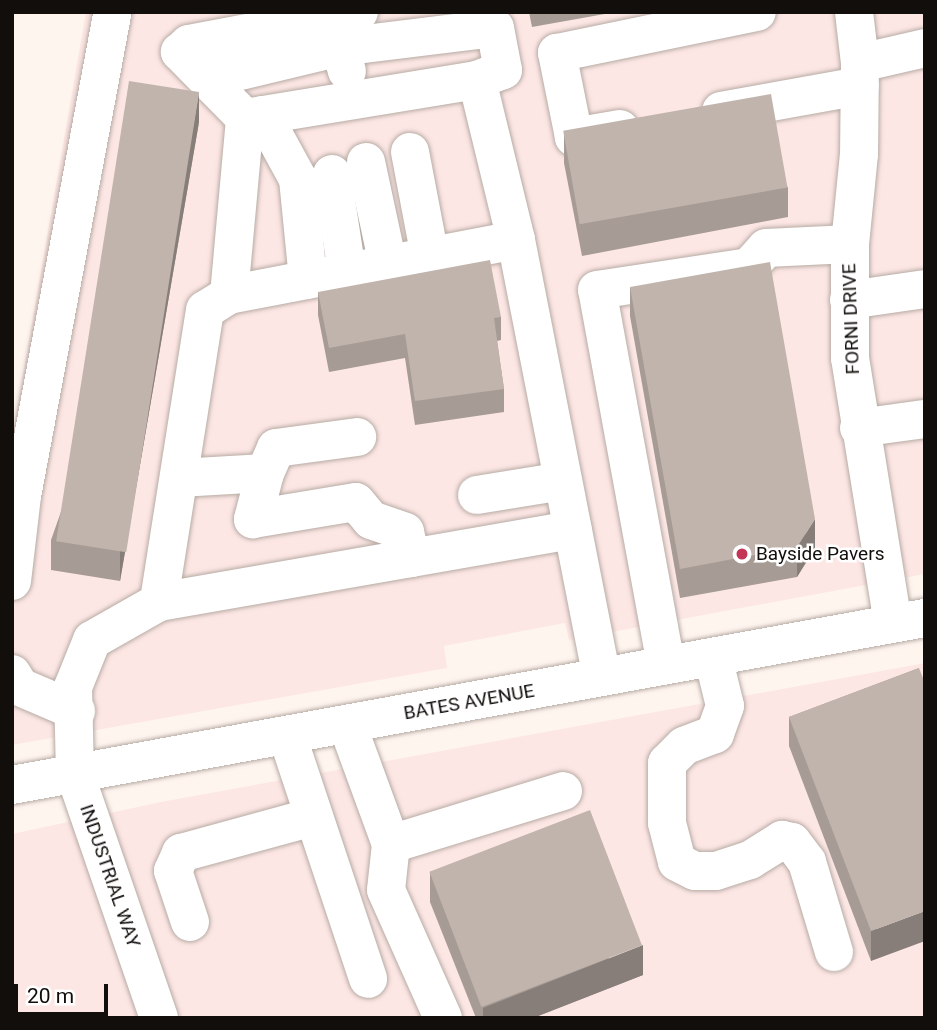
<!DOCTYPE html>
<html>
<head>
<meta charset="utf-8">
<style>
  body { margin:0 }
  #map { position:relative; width:937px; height:1030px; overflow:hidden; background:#fff5ef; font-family:Roboto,sans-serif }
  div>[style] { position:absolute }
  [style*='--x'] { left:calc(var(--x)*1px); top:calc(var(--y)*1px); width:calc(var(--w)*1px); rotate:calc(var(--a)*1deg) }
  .industrial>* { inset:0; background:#fde7e5 }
  .roads { filter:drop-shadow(0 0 2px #b7aba4) drop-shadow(0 0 2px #b7aba4) }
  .minor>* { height:38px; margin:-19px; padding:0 19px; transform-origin:19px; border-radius:19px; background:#fff }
  .wall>* { inset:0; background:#a69b95 }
  .shaded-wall>* { inset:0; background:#877e79 }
  .building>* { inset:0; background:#c1b4ad; transform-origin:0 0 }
  .dots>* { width:19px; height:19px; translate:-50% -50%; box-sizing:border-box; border:4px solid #fff; border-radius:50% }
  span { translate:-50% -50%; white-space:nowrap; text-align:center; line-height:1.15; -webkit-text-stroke:5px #fff; paint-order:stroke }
  .street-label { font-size:19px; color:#120e0b }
  .poi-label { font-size:19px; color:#120e0b }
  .left { translate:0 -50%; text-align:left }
  .frame { position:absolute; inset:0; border:14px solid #120e0b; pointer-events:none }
  .scale { position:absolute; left:14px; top:984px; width:94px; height:32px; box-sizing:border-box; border:4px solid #120e0b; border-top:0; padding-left:9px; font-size:21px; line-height:24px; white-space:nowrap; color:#120e0b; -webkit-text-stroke:5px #fff; paint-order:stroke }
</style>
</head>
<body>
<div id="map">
  <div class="industrial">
    <div style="clip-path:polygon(86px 12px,925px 12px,925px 574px,569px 640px,565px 623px,444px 646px,447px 668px,12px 745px,12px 438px)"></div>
    <div style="clip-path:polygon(925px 663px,925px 1018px,12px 1018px,12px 834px,161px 802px)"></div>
  </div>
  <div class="roads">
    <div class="minor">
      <div style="--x:329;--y:12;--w:37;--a:73"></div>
      <div style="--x:340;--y:47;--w:156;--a:-7"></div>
      <div style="--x:495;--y:28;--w:43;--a:79.2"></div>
      <div style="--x:503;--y:70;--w:28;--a:159"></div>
      <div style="--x:854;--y:12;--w:51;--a:83.3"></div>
      <div style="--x:860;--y:63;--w:91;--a:90.6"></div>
      <div style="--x:859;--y:154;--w:90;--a:95.7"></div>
      <div style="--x:850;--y:244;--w:114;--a:90"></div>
      <div style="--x:850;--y:358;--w:269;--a:80.8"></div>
      <div style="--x:860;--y:63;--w:67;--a:-13"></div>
      <div style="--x:207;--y:79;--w:137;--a:-13.5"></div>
      <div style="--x:340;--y:47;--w:25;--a:74"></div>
      <div style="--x:721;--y:111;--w:141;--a:-10.2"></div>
      <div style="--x:263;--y:115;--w:73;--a:61.3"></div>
      <div style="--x:298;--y:179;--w:101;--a:84.3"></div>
      <div style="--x:245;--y:118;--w:93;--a:-134.6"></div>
      <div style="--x:180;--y:52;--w:12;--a:-42"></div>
      <div style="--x:189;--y:44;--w:173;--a:-10.7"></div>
      <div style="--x:620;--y:129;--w:47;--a:170.1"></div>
      <div style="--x:574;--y:137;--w:86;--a:-101.4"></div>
      <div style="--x:557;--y:53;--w:204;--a:-11.6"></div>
      <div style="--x:410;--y:152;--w:107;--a:79.2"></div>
      <div style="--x:366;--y:162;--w:105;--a:77.9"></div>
      <div style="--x:332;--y:174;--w:99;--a:81.3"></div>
      <div style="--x:516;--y:240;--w:292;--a:169.2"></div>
      <div style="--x:229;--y:295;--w:178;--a:-84.8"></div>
      <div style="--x:245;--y:118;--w:235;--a:-9.3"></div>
      <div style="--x:477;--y:80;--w:165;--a:76.3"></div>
      <div style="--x:516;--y:240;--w:445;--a:78.9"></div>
      <div style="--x:229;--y:295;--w:28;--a:148"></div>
      <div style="--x:205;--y:310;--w:296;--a:99"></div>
      <div style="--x:159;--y:602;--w:420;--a:-9.9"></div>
      <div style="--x:849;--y:300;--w:77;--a:-8.2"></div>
      <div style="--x:859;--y:428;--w:67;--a:-7.8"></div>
      <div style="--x:265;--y:473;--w:27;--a:-66"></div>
      <div style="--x:276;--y:448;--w:82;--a:-7.7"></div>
      <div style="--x:179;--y:478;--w:86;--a:-3.3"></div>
      <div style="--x:265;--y:473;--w:48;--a:104.6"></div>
      <div style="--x:253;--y:519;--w:104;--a:-9.4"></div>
      <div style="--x:356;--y:502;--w:23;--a:50"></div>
      <div style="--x:371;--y:520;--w:36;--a:19"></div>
      <div style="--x:405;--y:532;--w:27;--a:77"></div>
      <div style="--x:477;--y:495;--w:87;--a:-9.2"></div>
      <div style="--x:12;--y:581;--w:86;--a:-83.3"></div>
      <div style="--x:22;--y:496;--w:492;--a:-79.4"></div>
      <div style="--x:159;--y:602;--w:77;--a:150.4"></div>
      <div style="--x:92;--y:640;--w:51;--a:112"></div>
      <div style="--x:73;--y:687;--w:87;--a:88.7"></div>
      <div style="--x:75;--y:774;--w:258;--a:71"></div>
      <div style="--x:713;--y:657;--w:50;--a:76.2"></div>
      <div style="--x:725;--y:706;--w:30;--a:110"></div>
      <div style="--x:715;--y:734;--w:33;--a:159"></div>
      <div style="--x:684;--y:746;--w:24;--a:135"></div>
      <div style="--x:667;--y:763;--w:60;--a:90"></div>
      <div style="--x:667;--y:823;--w:40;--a:75.6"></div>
      <div style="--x:677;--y:862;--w:20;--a:27"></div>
      <div style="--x:695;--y:871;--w:21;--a:0"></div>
      <div style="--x:716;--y:871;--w:36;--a:-18"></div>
      <div style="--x:750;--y:860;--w:38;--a:-32"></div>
      <div style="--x:782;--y:840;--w:10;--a:11"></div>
      <div style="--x:792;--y:842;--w:25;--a:53"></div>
      <div style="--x:807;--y:862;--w:94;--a:73.3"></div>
      <div style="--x:666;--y:665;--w:381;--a:-100.4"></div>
      <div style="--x:597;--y:290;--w:154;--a:-8.6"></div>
      <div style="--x:749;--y:267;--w:25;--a:-48"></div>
      <div style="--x:766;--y:248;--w:84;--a:-2.7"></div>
      <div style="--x:12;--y:674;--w:15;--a:58"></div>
      <div style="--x:20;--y:687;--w:61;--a:23.2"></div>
      <div style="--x:347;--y:724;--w:128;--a:69.9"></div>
      <div style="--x:391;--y:844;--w:180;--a:-17.1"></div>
      <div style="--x:287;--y:735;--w:257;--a:71.6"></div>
      <div style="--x:12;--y:785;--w:928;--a:-10.37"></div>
      <div style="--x:391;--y:844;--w:46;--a:96.2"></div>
      <div style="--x:386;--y:890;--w:140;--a:66"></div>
      <div style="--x:190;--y:922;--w:54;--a:-108.4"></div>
      <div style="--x:173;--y:871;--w:20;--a:-66"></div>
      <div style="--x:181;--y:853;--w:137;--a:-15.3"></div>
    </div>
  </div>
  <div class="wall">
    <div style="clip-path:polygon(529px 12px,616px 12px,532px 27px)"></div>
    <div style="clip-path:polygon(199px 122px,120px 581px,51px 570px,51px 540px)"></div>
    <div style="clip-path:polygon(564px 133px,788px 187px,788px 217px,582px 256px,564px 163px)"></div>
    <div style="clip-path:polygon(630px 287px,815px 548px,797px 577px,680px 598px,630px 316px)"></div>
    <div style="clip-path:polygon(318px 292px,501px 317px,501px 340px,497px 341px,504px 389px,504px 412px,415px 425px,405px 358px,329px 372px,318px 315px)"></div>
    <div style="clip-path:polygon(919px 668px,871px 961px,789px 746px,789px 717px)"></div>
    <div style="clip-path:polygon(430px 872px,643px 975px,533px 1018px,476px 1018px,430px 902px)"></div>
  </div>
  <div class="shaded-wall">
    <div style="clip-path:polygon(199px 92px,199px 122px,120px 581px,120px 552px)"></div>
    <div style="clip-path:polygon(815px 519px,815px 548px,797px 577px,797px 547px)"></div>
    <div style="clip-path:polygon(925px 911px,925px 941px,871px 961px,871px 931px)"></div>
    <div style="clip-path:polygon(643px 945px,643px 975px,533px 1018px,483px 1018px,483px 1008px)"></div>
  </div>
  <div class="building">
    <div style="left:129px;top:81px;width:71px;height:466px;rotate:9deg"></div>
    <div style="left:771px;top:94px;width:95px;height:211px;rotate:80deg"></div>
    <div style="clip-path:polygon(490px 260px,501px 317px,494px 318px,504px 389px,415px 401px,405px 334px,329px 348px,318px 292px)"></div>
    <div style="clip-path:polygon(770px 262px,815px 519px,797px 547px,680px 569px,630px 287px)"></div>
    <div style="clip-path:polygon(919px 668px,925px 683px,925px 911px,871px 931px,789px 717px)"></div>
    <div style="left:590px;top:810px;width:145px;height:172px;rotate:69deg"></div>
  </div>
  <div class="dots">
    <div style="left:742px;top:554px;background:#c43455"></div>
  </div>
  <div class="street-label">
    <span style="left:851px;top:319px;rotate:-92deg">FORNI DRIVE</span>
    <span style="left:469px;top:702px;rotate:-10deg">BATES AVENUE</span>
    <span style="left:110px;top:876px;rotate:71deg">INDUSTRIAL WAY</span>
  </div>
  <div class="poi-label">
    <span class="left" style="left:756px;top:554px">Bayside Pavers</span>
  </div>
  <div class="frame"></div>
  <div class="scale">20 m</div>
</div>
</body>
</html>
